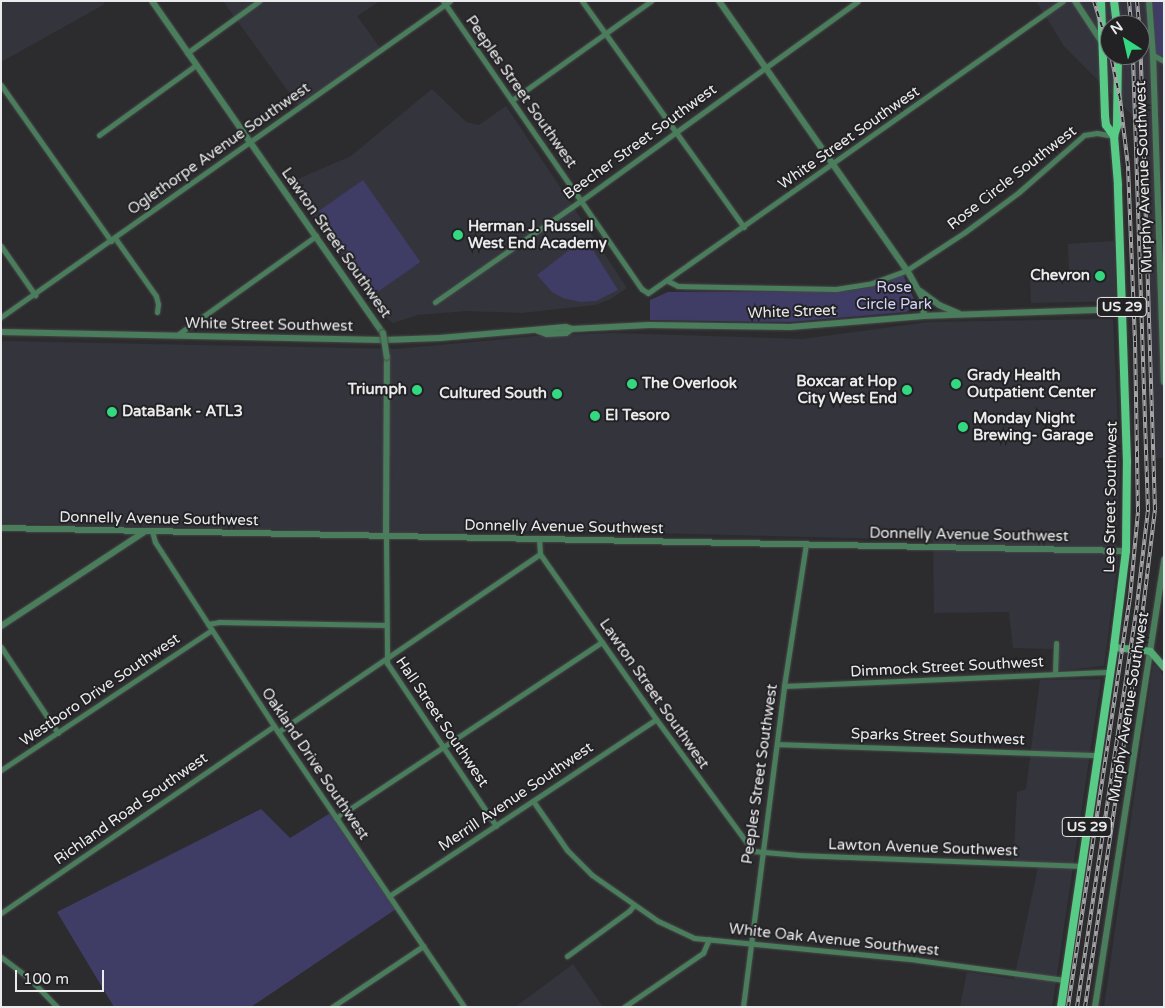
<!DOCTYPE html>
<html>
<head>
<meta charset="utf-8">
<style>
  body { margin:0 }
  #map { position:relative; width:1165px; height:1008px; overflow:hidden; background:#2c2c2f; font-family:"Varela Round",sans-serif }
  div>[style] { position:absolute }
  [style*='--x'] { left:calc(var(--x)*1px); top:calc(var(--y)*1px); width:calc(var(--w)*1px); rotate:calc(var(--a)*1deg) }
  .built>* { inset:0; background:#34343d }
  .green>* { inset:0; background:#3f3c65; transform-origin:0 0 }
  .roads { filter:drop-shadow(0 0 1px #47474a) drop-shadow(0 0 1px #47474a) }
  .minor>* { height:5px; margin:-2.5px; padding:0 2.5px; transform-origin:2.5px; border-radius:2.5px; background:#497d5b }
  .tertiary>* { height:6px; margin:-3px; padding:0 3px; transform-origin:3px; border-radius:3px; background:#497d5b }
  .secondary>* { height:7px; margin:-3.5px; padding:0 3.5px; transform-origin:3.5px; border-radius:3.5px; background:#53aa74 }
  .primary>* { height:8px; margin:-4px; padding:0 4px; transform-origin:4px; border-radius:4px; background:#58cc87 }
  .rail>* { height:4px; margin-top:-2px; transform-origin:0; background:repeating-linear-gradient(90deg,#222225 0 5.5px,#a6a6a9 0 11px); box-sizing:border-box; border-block:1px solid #a6a6a9 }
  .bridges { filter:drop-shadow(0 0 1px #47474a) drop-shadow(0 0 1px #47474a) }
  .tertiary-bridge>* { height:6px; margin:-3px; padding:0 3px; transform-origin:3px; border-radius:3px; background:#497d5b }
  .dots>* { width:14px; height:14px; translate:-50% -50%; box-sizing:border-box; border:2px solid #222225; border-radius:50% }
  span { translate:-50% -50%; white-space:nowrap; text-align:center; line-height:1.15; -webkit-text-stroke:4px #222225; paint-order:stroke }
  .shield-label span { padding:1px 4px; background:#222225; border:1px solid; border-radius:4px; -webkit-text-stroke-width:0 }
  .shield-label { font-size:14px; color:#ebebed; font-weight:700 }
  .street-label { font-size:15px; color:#ebebed }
  .poi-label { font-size:15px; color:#ebebed; font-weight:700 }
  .left { translate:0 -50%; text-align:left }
  .right { translate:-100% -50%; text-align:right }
  .park-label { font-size:15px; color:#d4d4fd }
  .frame { position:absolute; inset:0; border:2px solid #ebebed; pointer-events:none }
  .north { position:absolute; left:1100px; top:15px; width:50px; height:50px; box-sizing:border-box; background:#222225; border:1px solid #727275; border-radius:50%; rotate:325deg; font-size:14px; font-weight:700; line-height:20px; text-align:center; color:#ebebed }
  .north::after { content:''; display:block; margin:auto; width:18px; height:22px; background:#33d881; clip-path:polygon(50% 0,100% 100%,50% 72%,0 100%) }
  .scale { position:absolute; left:15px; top:970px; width:89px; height:22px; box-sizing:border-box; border:2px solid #ebebed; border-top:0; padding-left:6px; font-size:15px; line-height:18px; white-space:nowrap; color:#ebebed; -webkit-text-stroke:4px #222225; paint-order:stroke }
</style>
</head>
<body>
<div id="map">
  <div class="built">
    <div style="clip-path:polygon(1px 1px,103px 1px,105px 4px,1px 62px)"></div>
    <div style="clip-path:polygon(223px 1px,380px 1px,357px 16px,383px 52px,301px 109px)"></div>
    <div style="clip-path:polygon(evenodd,1036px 1px,1149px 1px,1161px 58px,1164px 56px,1164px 458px,1153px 458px,1141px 124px,1064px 46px,1036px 1px,1110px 25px,1140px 25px,1140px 55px,1110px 55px,1110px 25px)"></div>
    <div style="clip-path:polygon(432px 89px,466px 122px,479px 125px,506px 106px,627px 288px,611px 299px,595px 305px,521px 313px,467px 311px,417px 315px,393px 323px,388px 319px,379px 305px,361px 287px,289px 183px,351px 156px)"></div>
    <div style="clip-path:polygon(1114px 241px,1116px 296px,1112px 301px,1031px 303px,1030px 274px,1069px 270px,1068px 244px)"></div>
    <div style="clip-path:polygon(1113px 319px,1120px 473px,1116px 543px,1118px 561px,1104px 666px,1053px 671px,1053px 649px,1013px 648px,1009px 612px,934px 613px,933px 540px,576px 531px,394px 532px,1px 523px,1px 341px,397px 349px,536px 336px,613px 333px,803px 339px,929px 322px)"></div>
    <div style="clip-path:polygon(1153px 665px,1156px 665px,1164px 677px,1164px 1007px,1104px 1007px)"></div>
    <div style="clip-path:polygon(1101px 679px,1052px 1007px,960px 1007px,967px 972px,1014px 979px,1038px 868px,1013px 867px,1017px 792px,1026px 789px,1040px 680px)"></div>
    <div style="clip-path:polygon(573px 964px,603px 1007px,515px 1007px,541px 988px)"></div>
  </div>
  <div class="green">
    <div style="clip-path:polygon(1149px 1px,1164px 1px,1164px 56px,1161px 58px,1153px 55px)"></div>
    <div style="left:363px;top:180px;width:100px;height:54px;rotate:55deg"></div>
    <div style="clip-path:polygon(582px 240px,588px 242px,618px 290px,596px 301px,580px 302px,563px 298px,552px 292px,537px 275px)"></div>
    <div style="clip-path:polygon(903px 275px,914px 299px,913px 308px,906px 312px,790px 322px,650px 320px,650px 300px,668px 292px,849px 291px,870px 287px)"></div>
    <div style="clip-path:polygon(261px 809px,290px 838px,332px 812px,396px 909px,251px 1007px,114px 1007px,57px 912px)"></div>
  </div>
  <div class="roads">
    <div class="minor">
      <div style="--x:443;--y:1;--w:350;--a:55.4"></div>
      <div style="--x:642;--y:289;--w:7;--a:34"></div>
      <div style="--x:648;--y:293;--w:507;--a:-35.13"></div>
      <div style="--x:582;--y:1;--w:278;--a:54.4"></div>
      <div style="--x:187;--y:53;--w:89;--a:-35.8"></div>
      <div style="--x:1153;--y:55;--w:13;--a:29"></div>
      <div style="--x:1;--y:85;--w:191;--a:54.8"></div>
      <div style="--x:512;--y:100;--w:171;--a:-35.5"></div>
      <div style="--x:99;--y:135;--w:120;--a:-35.8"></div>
      <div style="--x:115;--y:238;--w:71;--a:54.7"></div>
      <div style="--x:156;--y:296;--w:8;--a:76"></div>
      <div style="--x:158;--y:304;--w:8;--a:97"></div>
      <div style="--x:1;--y:246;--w:60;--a:55.2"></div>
      <div style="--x:668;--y:281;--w:11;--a:27"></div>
      <div style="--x:678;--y:286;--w:158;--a:1.1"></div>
      <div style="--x:836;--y:289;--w:36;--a:-9"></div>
      <div style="--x:872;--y:283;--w:37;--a:-20"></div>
      <div style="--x:907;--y:270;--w:69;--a:-33.2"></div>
      <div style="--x:965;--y:232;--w:67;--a:-36.5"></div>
      <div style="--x:1019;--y:192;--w:86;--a:-41.2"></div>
      <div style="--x:1084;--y:135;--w:13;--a:-9"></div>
      <div style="--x:1097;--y:133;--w:17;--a:10"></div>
      <div style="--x:435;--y:302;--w:179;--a:-34.8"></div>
      <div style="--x:582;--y:200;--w:340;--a:-35.8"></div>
      <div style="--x:1;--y:317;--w:549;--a:-35.14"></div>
      <div style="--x:177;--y:335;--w:171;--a:-35.5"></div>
      <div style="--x:152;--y:531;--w:11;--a:75"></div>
      <div style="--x:155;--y:542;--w:219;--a:57.1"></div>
      <div style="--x:274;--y:726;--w:339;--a:55.9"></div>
      <div style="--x:386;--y:536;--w:127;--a:89.5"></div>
      <div style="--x:387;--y:663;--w:196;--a:56.2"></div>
      <div style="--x:539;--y:539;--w:15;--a:86"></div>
      <div style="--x:540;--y:554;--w:202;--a:54.9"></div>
      <div style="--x:656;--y:719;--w:164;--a:53.7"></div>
      <div style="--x:753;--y:851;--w:46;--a:5"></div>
      <div style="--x:799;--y:855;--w:283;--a:2.2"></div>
      <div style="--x:208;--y:624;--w:11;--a:-10"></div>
      <div style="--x:219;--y:622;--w:167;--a:1"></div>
      <div style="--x:1;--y:647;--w:103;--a:56.5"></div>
      <div style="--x:1055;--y:674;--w:31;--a:-88"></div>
      <div style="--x:784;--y:686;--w:327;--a:-2.5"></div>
      <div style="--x:278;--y:732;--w:317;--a:-34.2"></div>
      <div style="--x:777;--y:744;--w:321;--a:2"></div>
      <div style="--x:1;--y:770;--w:253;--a:-33.6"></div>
      <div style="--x:533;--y:801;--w:60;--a:55.2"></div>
      <div style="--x:567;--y:850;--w:35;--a:45"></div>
      <div style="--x:592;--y:875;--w:80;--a:34.9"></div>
      <div style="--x:658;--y:921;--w:40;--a:25"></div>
      <div style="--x:694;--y:938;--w:224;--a:5.6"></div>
      <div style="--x:917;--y:960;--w:149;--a:7.7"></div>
      <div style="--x:336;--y:818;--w:319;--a:-33.5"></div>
      <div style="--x:389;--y:896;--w:320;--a:-33.5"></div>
      <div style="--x:1;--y:913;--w:331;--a:-34.4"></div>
      <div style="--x:567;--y:956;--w:77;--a:-36"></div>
      <div style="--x:629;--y:911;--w:8;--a:-50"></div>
      <div style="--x:1;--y:957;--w:36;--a:37"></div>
      <div style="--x:30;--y:979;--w:39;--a:46"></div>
      <div style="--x:332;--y:1007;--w:110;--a:-33.8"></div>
      <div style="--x:624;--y:1007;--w:96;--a:-34.4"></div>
      <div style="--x:703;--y:953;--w:15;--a:-67"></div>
      <div style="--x:743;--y:1007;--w:324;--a:-82.7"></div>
      <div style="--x:784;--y:686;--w:144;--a:-81.2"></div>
    </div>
    <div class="tertiary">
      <div style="--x:152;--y:1;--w:404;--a:55.2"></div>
      <div style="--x:719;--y:1;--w:328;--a:55.1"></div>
      <div style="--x:907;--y:270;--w:31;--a:61"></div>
      <div style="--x:922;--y:297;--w:19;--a:84"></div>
      <div style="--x:1075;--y:1;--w:51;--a:56.9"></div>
      <div style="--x:1149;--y:1;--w:54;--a:85.8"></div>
      <div style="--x:1153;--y:55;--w:327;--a:88.1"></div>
      <div style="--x:920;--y:291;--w:24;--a:36"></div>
      <div style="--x:939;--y:305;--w:21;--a:23"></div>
      <div style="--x:538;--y:331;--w:9;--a:18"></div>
      <div style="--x:547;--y:334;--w:19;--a:-3"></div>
      <div style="--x:566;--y:333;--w:7;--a:-34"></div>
      <div style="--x:1;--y:332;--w:383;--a:1.2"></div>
      <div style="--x:384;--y:340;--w:56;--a:-2"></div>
      <div style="--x:440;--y:338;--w:126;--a:-5"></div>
      <div style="--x:566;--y:327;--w:6;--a:18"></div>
      <div style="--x:572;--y:329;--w:77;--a:-3"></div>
      <div style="--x:649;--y:325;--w:141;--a:0.8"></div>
      <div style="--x:790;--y:327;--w:134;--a:-4.7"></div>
      <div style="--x:924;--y:316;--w:198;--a:-2"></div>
      <div style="--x:1;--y:528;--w:1125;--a:1.17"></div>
      <div style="--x:386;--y:536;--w:179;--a:-89.7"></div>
      <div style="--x:1;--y:626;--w:171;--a:-33.3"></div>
      <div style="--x:1095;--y:1007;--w:453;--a:-81.2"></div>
    </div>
    <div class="secondary">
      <div style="--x:1114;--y:647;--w:36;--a:6"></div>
      <div style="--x:1150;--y:651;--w:21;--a:49"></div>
    </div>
    <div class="primary">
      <div style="--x:1101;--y:1;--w:115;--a:88"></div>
      <div style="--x:1105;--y:116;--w:9;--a:84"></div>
      <div style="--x:1106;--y:125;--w:14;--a:54"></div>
      <div style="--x:1114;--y:1;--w:24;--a:83"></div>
      <div style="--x:1061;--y:1007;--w:364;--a:-81.6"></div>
      <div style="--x:1114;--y:647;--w:97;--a:-82.9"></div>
      <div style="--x:1126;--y:551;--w:89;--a:-89.4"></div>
      <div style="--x:1127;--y:462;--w:277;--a:-91.9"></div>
      <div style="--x:1118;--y:185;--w:49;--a:-94.7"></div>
      <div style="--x:1114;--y:136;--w:10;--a:-73"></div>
      <div style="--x:1117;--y:126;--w:71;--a:-89.2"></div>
    </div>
  </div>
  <div class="rail">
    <div style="--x:1094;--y:1;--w:54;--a:72.9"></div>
    <div style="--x:1129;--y:1;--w:24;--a:85"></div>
    <div style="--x:1137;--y:1;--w:24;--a:85"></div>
    <div style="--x:1068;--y:1007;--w:414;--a:-81.4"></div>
    <div style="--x:1130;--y:598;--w:86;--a:-84.7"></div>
    <div style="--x:1138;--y:512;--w:171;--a:-91"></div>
    <div style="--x:1135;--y:341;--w:175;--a:-92.3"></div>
    <div style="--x:1128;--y:166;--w:67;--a:-96.8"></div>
    <div style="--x:1120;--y:99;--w:45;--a:-101.6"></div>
    <div style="--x:1077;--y:1007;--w:406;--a:-81.5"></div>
    <div style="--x:1137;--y:605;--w:96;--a:-83.4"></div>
    <div style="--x:1148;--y:510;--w:455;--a:-91.9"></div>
    <div style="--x:1085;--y:1007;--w:361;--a:-81.6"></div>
    <div style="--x:1138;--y:650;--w:141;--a:-83.1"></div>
    <div style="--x:1155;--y:510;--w:473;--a:-91.8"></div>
  </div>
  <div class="bridges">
    <div class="tertiary-bridge">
      <div style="--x:383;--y:333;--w:24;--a:81"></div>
    </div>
  </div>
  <div class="dots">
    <div style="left:458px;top:235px;background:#33d881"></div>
    <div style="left:1100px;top:276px;background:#33d881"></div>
    <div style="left:632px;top:384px;background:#33d881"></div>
    <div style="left:956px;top:384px;background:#33d881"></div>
    <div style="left:417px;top:390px;background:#33d881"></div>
    <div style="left:907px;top:390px;background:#33d881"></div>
    <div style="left:557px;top:394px;background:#33d881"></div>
    <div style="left:112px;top:412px;background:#33d881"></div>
    <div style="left:595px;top:416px;background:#33d881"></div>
    <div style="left:963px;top:427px;background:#33d881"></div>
  </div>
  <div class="shield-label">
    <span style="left:1122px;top:307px">US 29</span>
    <span style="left:1087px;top:827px">US 29</span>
  </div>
  <div class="street-label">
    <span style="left:521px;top:92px;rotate:55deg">Peeples Street Southwest</span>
    <span style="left:849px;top:138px;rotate:-35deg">White Street Southwest</span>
    <span style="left:640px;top:142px;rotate:-36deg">Beecher Street Southwest</span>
    <span style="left:219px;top:149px;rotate:-35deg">Oglethorpe Avenue Southwest</span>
    <span style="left:1144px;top:177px;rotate:-92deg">Murphy Avenue Southwest</span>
    <span style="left:1012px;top:178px;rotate:-38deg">Rose Circle Southwest</span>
    <span style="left:336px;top:243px;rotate:55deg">Lawton Street Southwest</span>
    <span style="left:792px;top:312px;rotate:-2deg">White Street</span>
    <span style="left:269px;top:325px;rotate:1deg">White Street Southwest</span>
    <span style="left:1111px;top:497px;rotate:-89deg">Lee Street Southwest</span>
    <span style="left:159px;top:519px;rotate:1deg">Donnelly Avenue Southwest</span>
    <span style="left:564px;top:527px;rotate:1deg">Donnelly Avenue Southwest</span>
    <span style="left:969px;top:535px;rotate:1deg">Donnelly Avenue Southwest</span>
    <span style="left:947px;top:667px;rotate:-3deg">Dimmock Street Southwest</span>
    <span style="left:100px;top:690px;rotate:-34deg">Westboro Drive Southwest</span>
    <span style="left:654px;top:694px;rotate:55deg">Lawton Street Southwest</span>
    <span style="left:1129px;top:707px;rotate:-81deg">Murphy Avenue Southwest</span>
    <span style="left:442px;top:722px;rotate:56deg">Hall Street Southwest</span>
    <span style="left:938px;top:737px;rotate:2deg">Sparks Street Southwest</span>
    <span style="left:315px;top:764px;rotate:56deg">Oakland Drive Southwest</span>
    <span style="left:760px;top:774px;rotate:-82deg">Peeples Street Southwest</span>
    <span style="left:516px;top:797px;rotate:-34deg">Merrill Avenue Southwest</span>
    <span style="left:131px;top:809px;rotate:-35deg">Richland Road Southwest</span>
    <span style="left:923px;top:848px;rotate:2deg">Lawton Avenue Southwest</span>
    <span style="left:834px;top:940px;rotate:6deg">White Oak Avenue Southwest</span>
  </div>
  <div class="poi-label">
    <span class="left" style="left:468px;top:235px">Herman J. Russell<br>West End Academy</span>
    <span class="right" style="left:1090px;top:276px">Chevron</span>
    <span class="left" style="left:967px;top:384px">Grady Health<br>Outpatient Center</span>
    <span class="right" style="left:897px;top:390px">Boxcar at Hop<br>City West End</span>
    <span class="left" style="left:642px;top:384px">The Overlook</span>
    <span class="right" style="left:407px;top:390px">Triumph</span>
    <span class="right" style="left:547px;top:394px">Cultured South</span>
    <span class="left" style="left:122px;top:412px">DataBank - ATL3</span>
    <span class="left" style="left:605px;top:416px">El Tesoro</span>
    <span class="left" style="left:973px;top:427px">Monday Night<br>Brewing- Garage</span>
  </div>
  <div class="park-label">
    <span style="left:894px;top:296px">Rose<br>Circle Park</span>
  </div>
  <div class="frame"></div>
  <div class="north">N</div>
  <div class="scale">100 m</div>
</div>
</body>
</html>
